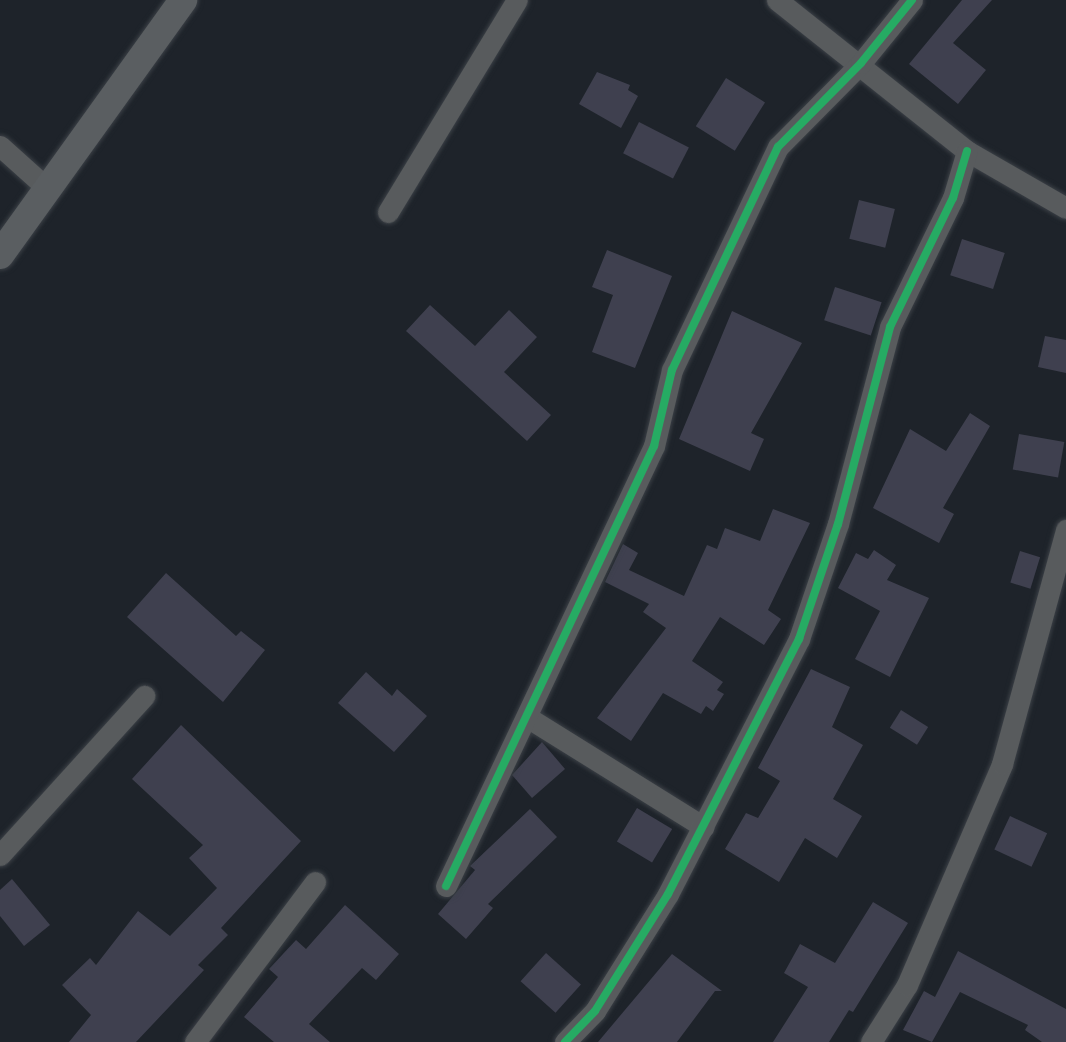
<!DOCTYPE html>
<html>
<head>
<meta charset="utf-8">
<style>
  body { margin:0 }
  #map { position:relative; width:1066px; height:1042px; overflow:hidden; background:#1e232a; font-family:Jost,sans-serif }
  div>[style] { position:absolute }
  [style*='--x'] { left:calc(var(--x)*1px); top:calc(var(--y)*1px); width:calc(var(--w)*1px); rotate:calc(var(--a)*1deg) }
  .building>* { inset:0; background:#3f404f; transform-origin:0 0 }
  .roads { filter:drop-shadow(0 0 2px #3b4046) drop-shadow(0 0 2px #3b4046) }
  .street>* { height:21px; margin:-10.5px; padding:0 10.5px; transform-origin:10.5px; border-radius:10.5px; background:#585b5d }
  .secondary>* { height:28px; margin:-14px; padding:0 14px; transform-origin:14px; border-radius:14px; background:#5a5e61 }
  .cycleway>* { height:8px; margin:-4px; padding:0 4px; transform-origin:4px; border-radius:4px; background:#26ab63 }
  span { translate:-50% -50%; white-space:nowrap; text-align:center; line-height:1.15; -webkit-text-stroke:6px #19222f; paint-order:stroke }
</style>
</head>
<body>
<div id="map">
  <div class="building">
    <div style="clip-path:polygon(962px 0,992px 0,953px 43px,986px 70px,958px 104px,909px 64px)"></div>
    <div style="clip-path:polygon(597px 72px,630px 85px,628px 90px,638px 96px,621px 128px,579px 104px)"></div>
    <div style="left:726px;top:78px;width:46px;height:57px;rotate:32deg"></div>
    <div style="left:639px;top:122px;width:56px;height:35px;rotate:27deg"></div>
    <div style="left:859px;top:200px;width:37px;height:40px;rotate:14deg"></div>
    <div style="left:962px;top:239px;width:45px;height:38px;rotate:18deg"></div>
    <div style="clip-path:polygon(607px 250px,672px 276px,635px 368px,592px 352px,613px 295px,592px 287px)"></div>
    <div style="left:835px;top:287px;width:49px;height:35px;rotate:18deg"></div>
    <div style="clip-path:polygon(430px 305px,475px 346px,509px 310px,537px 337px,504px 372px,551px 415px,527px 441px,406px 331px)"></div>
    <div style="clip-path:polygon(732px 311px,802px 343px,751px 433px,764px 439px,750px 471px,679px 439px)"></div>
    <div style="clip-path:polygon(1045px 336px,1066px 340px,1066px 373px,1038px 367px)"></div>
    <div style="clip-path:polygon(970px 413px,990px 426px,943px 508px,954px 514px,939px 543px,873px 508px,910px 429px,946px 451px)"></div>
    <div style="left:1019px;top:434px;width:46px;height:36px;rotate:10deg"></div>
    <div style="clip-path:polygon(773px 509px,810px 523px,768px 610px,781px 619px,764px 645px,720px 617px,692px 661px,723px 682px,717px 690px,724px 694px,713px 711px,706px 706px,701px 714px,663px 693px,631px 741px,597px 718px,666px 628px,643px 612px,649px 604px,605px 582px,623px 544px,638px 553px,629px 570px,684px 596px,707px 545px,717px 549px,725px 528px,760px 541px)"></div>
    <div style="clip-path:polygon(874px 550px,896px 565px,887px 580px,929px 598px,890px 677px,855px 659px,880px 611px,838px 588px,856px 553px,868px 559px)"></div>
    <div style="left:1020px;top:551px;width:21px;height:33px;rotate:17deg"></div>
    <div style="clip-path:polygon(166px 573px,236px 636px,241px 631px,265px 650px,223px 702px,127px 617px)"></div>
    <div style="clip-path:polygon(811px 669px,850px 687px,832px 727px,863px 745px,833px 799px,862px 816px,837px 858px,805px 838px,779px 882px,725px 849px,746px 813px,758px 818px,780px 781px,758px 768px)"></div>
    <div style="clip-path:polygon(366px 672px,392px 696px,397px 689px,427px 716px,394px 752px,338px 703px)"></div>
    <div style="left:901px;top:710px;width:32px;height:21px;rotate:32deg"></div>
    <div style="clip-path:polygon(181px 725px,301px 841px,221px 928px,228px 935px,198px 965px,204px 970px,136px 1042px,69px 1042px,91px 1015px,62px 985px,90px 958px,96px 965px,138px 911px,170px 936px,217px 888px,189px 858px,203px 845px,132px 779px)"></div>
    <div style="clip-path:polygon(542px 742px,565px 769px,532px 798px,512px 775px)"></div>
    <div style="left:637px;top:808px;width:41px;height:39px;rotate:31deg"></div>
    <div style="clip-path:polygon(530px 809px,557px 837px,488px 904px,493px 908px,466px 939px,438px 914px,475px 870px,470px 866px)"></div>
    <div style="left:1010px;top:816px;width:41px;height:37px;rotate:25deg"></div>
    <div style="clip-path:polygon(12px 879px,50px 925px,24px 946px,0 916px,0 890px)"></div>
    <div style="clip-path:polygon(873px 902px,908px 923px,853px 1012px,849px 1010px,829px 1042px,773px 1042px,808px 987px,784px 973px,800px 944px,835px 963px)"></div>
    <div style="clip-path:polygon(345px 905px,399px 954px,376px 980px,362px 968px,309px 1024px,330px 1042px,274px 1042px,244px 1017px,278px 977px,269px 969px,296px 940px,306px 949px)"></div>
    <div style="clip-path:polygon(958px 951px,1066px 1009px,1066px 1042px,1042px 1042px,1025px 1030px,1028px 1025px,960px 992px,932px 1042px,903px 1030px,924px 991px,935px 997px)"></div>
    <div style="left:546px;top:953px;width:47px;height:38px;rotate:42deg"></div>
    <div style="clip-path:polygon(672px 954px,722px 991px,715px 991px,677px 1042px,598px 1042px)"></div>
  </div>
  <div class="roads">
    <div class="street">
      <div style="--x:777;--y:0;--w:243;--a:38.5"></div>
      <div style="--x:967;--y:151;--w:114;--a:29.9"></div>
      <div style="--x:0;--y:146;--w:64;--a:41.9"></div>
      <div style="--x:388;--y:212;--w:248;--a:-58.7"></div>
      <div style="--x:527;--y:717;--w:208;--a:31.9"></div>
      <div style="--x:0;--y:855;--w:215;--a:-47.8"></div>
      <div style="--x:446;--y:886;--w:487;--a:-64.7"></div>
      <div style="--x:654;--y:446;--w:78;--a:-76.7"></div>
      <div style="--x:672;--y:370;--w:247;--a:-64.6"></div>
      <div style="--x:778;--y:147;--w:118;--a:-45.3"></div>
      <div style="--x:861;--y:63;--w:81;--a:-51"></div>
      <div style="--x:195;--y:1042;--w:200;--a:-53.1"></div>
      <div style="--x:565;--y:1042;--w:43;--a:-45.9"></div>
      <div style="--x:595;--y:1011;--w:138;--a:-58"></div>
      <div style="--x:668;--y:894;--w:287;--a:-62.8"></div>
      <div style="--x:799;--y:639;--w:121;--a:-71.3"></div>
      <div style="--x:838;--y:524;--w:204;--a:-75.2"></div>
      <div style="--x:890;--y:327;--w:144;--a:-64"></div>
      <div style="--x:953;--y:198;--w:49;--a:-73.4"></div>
      <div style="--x:871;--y:1042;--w:67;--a:-57.7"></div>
      <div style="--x:907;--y:985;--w:241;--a:-66.7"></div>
      <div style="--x:1002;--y:764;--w:243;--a:-74.7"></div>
    </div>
    <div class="secondary">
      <div style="--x:0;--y:255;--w:314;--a:-54.3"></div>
    </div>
  </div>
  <div class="cycleway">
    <div style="--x:446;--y:886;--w:487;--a:-64.7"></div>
    <div style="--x:654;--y:446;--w:78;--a:-76.7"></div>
    <div style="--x:672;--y:370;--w:247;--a:-64.6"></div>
    <div style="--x:778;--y:147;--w:118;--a:-45.3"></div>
    <div style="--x:861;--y:63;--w:81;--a:-51"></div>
    <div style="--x:565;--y:1042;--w:43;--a:-45.9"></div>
    <div style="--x:595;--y:1011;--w:138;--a:-58"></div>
    <div style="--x:668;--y:894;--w:287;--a:-62.8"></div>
    <div style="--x:799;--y:639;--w:121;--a:-71.3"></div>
    <div style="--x:838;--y:524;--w:204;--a:-75.2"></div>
    <div style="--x:890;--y:327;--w:144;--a:-64"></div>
    <div style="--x:953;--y:198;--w:49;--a:-73.4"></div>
  </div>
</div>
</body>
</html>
